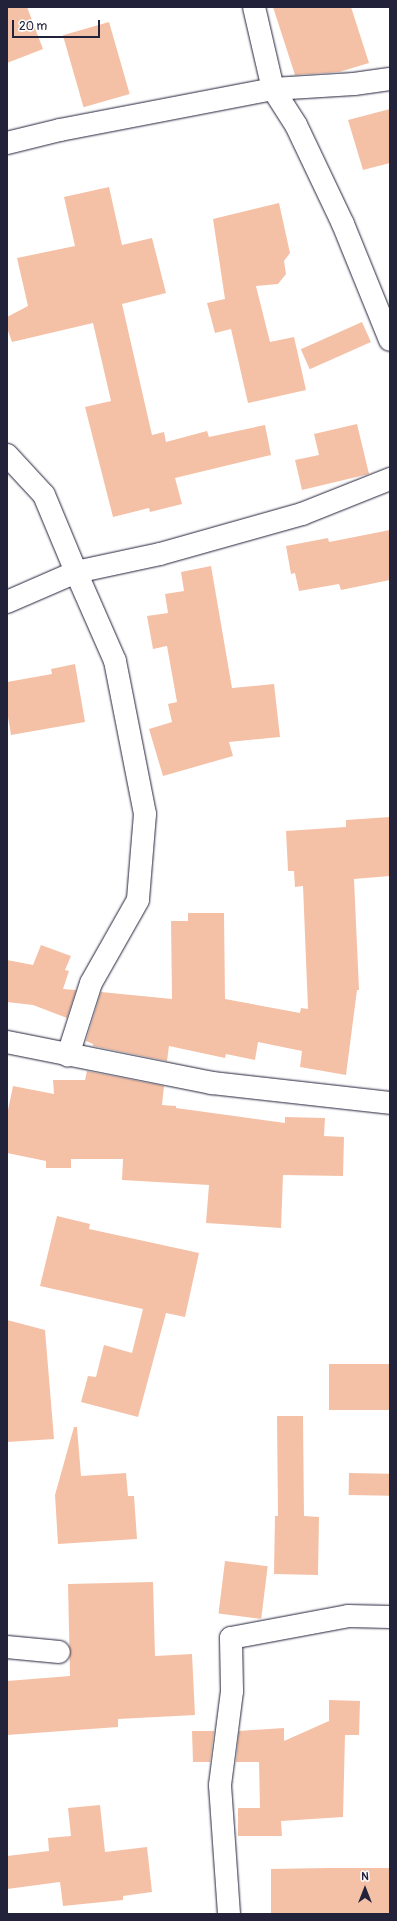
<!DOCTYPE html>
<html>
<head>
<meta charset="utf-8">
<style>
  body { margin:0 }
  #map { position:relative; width:397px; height:1921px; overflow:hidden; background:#fff; font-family:Pangolin,sans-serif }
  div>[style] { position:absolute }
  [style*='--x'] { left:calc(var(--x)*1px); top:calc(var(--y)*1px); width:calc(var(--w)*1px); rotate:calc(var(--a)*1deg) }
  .building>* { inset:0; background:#f5c1a6; transform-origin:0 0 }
  .roads { filter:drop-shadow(0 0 1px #22223b) drop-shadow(0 0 1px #22223b) }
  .street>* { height:22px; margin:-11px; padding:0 11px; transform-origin:11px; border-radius:11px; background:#fff }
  span { translate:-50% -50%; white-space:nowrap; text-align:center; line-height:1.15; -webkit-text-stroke:3px #fff; paint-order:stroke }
  .frame { position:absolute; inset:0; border:8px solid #22223b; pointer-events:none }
  .north { position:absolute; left:345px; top:1869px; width:40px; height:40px; -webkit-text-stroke:3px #fff; paint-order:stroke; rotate:0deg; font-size:11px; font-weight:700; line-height:16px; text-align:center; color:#22223b }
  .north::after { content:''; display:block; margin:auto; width:14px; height:18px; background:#22223b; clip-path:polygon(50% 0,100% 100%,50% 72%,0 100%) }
  .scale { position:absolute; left:12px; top:20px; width:88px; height:18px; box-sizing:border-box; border:2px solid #22223b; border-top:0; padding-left:5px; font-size:12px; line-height:14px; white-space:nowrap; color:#22223b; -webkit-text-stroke:3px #fff; paint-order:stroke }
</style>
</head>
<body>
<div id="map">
  <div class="building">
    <div style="clip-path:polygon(7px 7px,27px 7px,43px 49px,7px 63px)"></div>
    <div style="clip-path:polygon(273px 7px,351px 7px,369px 63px,339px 72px,295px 75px)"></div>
    <div style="left:109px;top:22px;width:75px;height:48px;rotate:74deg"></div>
    <div style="clip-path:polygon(390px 109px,390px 163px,363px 170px,348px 120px)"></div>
    <div style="clip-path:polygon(109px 187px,122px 245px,152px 238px,166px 293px,122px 304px,152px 435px,164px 432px,166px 442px,207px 431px,209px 437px,265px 425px,271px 455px,175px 478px,182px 504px,150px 512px,149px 508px,113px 517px,85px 407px,111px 401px,93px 323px,12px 342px,7px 328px,7px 317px,28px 306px,17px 258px,75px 246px,64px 197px)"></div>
    <div style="clip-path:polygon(279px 203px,290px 253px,284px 261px,286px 274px,278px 284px,256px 286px,270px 342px,294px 337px,306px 390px,248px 403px,231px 329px,215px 333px,207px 303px,225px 299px,213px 219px)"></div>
    <div style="left:362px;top:322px;width:22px;height:67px;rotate:66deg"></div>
    <div style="clip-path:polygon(357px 424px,369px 474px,302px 490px,295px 460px,319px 455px,314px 434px)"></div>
    <div style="clip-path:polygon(390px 530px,390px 580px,341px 590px,339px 584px,299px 591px,295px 573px,291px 574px,286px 546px,328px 538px,329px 542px)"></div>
    <div style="clip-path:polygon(211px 566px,232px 688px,274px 684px,280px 737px,229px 742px,233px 756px,163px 776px,149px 729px,172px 722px,168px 704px,177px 702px,167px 646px,153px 649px,147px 616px,168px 613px,165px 594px,184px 591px,181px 572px)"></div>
    <div style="clip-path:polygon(75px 664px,85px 722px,11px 735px,7px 711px,7px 682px,52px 674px,51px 669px)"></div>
    <div style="clip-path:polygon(390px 817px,390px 876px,354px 879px,359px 990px,357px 990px,346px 1075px,300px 1067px,302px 1051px,258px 1042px,255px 1060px,226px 1054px,225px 1058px,169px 1046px,167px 1061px,93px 1046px,93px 1044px,86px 1041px,101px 992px,172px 999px,171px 921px,188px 921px,188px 913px,224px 913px,225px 999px,300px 1013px,301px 1008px,308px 1009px,303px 886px,295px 887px,294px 871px,288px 871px,286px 831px,346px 827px,346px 820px)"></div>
    <div style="clip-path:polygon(41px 945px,71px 956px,65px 970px,69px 971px,63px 989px,76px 990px,67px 1018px,33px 1005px,7px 1002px,7px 960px,33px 965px)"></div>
    <div style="clip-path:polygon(87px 1071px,164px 1086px,162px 1105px,176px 1106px,176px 1108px,285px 1123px,285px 1117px,325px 1118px,324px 1136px,344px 1137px,343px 1176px,283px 1175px,281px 1228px,206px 1223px,209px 1185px,122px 1180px,123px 1159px,71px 1159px,71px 1168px,46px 1168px,46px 1161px,7px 1153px,7px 1115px,13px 1086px,54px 1094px,53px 1080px,85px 1080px)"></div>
    <div style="clip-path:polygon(57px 1216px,90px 1224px,89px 1229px,199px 1253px,185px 1317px,166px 1313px,138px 1417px,81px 1402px,88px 1376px,96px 1377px,104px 1345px,132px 1353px,143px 1309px,40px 1286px)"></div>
    <div style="clip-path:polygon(7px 1320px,45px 1330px,54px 1439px,7px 1442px)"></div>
    <div style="left:390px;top:1364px;width:46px;height:61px;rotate:90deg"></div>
    <div style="clip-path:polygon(277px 1416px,303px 1416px,304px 1516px,319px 1517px,318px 1575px,274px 1574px,275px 1516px,278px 1516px)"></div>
    <div style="clip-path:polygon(74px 1427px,77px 1427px,81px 1476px,126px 1473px,128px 1496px,134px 1496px,137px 1539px,58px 1544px,55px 1495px)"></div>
    <div style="left:349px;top:1473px;width:41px;height:22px;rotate:1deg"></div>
    <div style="left:225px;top:1561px;width:43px;height:53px;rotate:7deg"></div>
    <div style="clip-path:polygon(153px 1582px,155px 1656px,192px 1654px,195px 1715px,118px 1719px,118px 1727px,7px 1735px,7px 1681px,70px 1676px,68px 1584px)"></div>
    <div style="clip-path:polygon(329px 1700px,360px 1701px,359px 1735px,345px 1735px,343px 1817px,281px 1821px,282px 1836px,238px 1836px,238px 1808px,260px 1808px,259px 1762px,236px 1762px,239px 1731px,284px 1728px,284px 1741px,329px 1721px)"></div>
    <div style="clip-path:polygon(192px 1731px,214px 1731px,210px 1762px,193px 1762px)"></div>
    <div style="clip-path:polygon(100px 1805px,105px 1852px,147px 1847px,152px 1892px,123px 1896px,123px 1900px,63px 1906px,60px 1882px,7px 1889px,7px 1856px,49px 1851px,48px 1838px,71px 1836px,68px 1808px)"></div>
    <div style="clip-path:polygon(327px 1868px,390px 1868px,390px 1914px,271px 1914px,271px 1869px)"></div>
  </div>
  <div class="roads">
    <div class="street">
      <div style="--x:254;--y:7;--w:84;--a:77"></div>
      <div style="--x:273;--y:89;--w:43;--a:57.4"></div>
      <div style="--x:296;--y:125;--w:110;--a:64.6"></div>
      <div style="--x:343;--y:224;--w:125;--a:67.9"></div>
      <div style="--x:7;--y:143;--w:55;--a:-13.8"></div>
      <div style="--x:60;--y:130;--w:217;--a:-10.9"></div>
      <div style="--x:273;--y:89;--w:81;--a:-3.5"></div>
      <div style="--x:354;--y:84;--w:36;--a:-8"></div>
      <div style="--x:7;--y:455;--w:54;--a:47.2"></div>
      <div style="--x:44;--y:495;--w:83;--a:67.4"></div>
      <div style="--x:76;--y:572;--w:86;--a:-12.1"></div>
      <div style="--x:160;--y:554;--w:148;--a:-15.7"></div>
      <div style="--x:302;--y:514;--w:95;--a:-21.7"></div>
      <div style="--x:7;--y:602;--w:75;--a:-23.5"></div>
      <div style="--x:76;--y:572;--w:97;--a:66.3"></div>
      <div style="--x:115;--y:661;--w:156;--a:78.9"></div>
      <div style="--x:145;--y:814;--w:86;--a:94.7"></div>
      <div style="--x:138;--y:900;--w:95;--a:119.5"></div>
      <div style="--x:91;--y:983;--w:76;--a:107.7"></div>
      <div style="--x:7;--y:1042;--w:209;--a:11.3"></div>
      <div style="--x:212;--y:1083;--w:179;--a:6.4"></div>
      <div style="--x:7;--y:1647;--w:52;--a:5.5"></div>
      <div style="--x:229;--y:1914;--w:129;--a:-94"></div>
      <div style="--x:220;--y:1785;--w:95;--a:-82.7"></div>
      <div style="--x:232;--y:1691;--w:53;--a:-91.1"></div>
      <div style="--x:231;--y:1638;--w:119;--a:-10.6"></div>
      <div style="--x:348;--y:1616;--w:42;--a:1.4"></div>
    </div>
  </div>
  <div class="frame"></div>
  <div class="north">N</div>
  <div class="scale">20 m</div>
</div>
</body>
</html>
